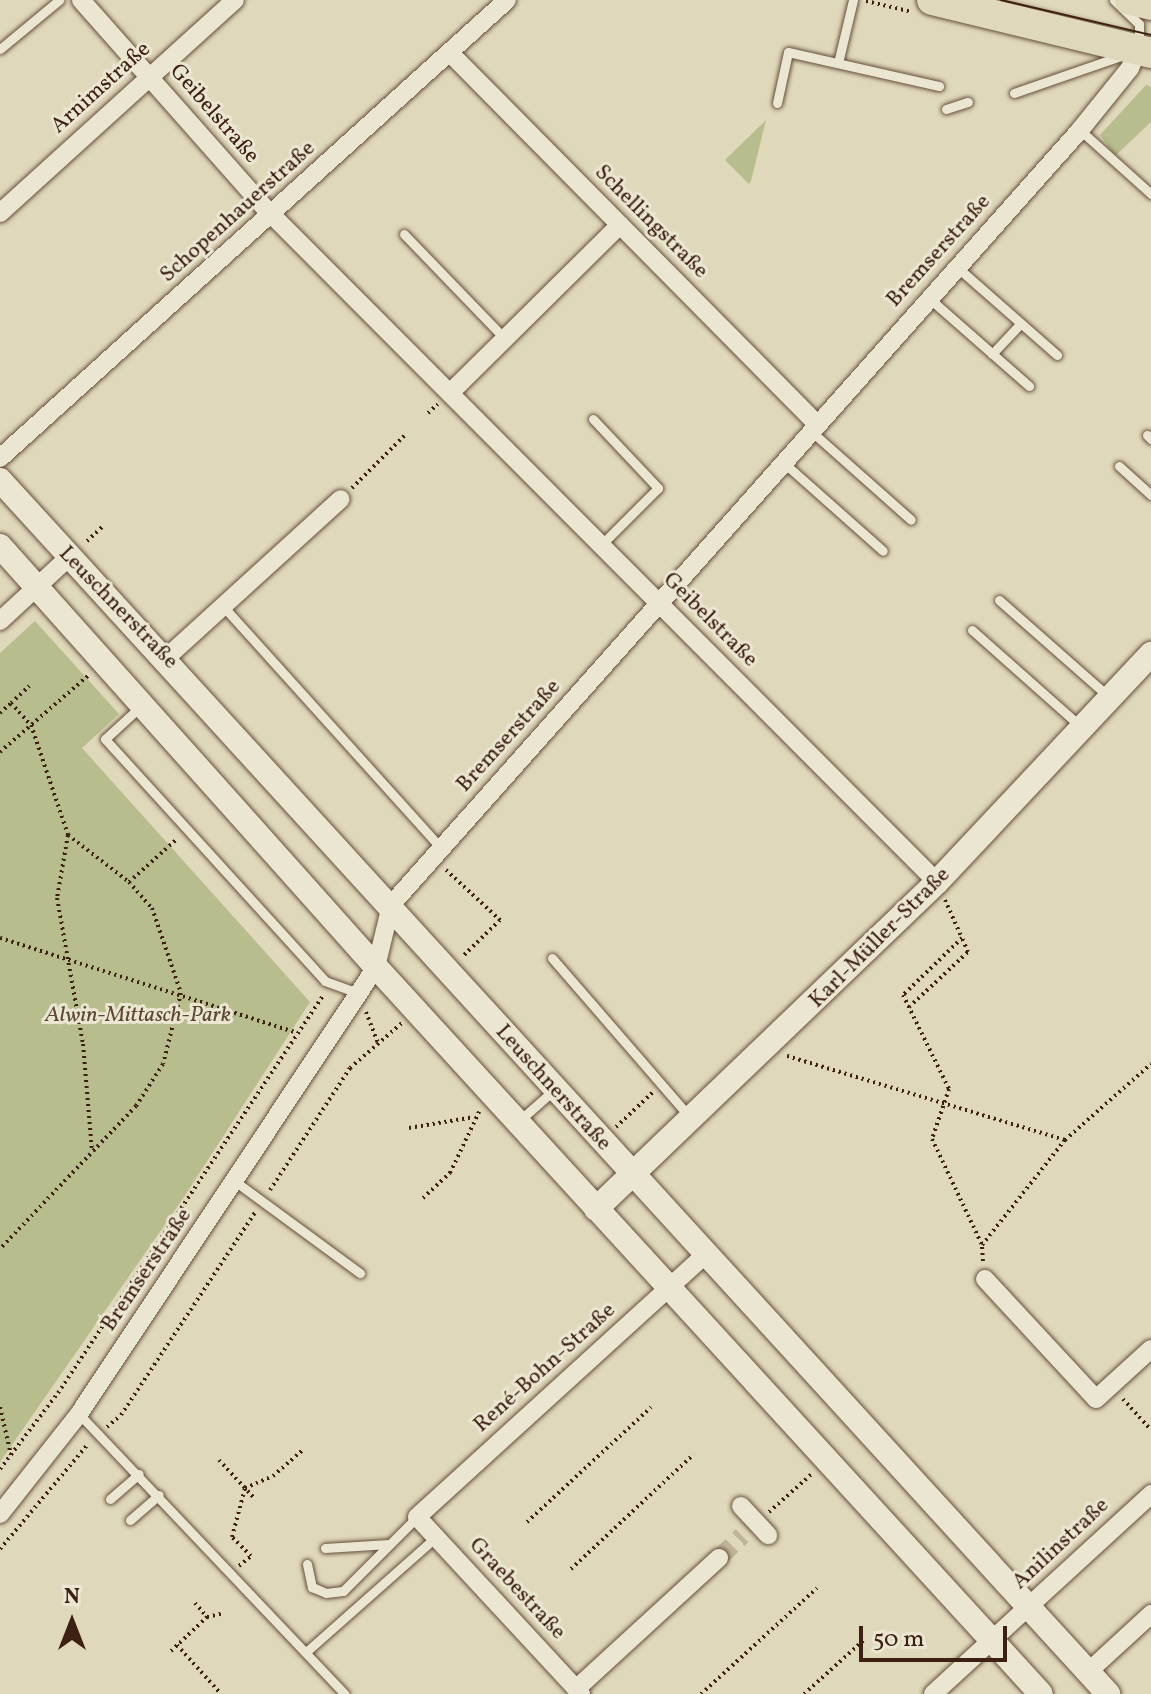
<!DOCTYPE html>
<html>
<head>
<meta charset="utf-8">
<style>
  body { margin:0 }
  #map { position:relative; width:1151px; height:1694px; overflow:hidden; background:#e0d8ba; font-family:Vollkorn,serif }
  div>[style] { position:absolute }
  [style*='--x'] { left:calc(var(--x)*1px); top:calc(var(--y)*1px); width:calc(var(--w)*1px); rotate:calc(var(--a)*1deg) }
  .green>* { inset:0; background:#b7bd8c }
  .minor-tunnel>* { height:18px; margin-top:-9px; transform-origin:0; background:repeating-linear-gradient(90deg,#bfb398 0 18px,transparent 0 27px) }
  .path>* { height:4px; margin-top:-2px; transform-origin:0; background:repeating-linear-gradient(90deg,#3d2011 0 2px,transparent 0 6px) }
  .roads { filter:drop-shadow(0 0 2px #664e3b) drop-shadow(0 0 2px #664e3b) }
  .service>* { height:9px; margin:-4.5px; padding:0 4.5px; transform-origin:4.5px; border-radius:4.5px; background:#ebe6d2 }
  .minor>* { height:18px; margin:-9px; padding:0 9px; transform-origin:9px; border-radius:9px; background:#ebe6d2 }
  .tertiary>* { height:24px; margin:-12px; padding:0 12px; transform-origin:12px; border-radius:12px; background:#ebe6d2 }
  .primary>* { height:30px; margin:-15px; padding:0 15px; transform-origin:15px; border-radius:15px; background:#e0d8ba }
  .tram>* { height:2px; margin:-1px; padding:0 1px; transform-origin:1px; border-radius:1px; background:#3d2011 }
  span { translate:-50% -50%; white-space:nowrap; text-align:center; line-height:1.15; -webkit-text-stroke:6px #ebe6d2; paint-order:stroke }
  .street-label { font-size:22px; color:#3d2011 }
  .park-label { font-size:22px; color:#5c4730; font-style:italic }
  .north { position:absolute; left:32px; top:1582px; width:80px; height:80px; -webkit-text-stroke:6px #ebe6d2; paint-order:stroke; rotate:0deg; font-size:22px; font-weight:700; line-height:32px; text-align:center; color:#3d2011 }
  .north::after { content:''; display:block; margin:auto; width:28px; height:36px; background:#3d2011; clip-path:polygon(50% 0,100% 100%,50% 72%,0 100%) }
  .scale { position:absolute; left:859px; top:1626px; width:148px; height:36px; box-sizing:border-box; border:4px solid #3d2011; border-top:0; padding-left:10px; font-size:24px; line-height:28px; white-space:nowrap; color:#3d2011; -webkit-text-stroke:6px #ebe6d2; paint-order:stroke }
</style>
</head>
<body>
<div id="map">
  <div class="green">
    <div style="clip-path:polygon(1146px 85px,1151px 87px,1151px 122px,1115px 156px,1100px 135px)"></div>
    <div style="clip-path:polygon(766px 120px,751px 181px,749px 184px,725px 160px)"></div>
    <div style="clip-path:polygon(35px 621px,119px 714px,82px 748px,310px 1002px,182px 1200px,0 1462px,0 653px)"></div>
  </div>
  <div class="minor-tunnel">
    <div style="--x:719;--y:1558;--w:32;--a:-44"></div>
  </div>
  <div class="path">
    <div style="--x:866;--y:1;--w:47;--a:13.4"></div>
    <div style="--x:428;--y:413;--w:13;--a:-42"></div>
    <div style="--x:352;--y:488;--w:78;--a:-45"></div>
    <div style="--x:87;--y:541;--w:22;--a:-43"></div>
    <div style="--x:11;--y:703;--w:25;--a:-43"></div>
    <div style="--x:0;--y:713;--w:15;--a:-42"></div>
    <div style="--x:11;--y:703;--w:30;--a:48"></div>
    <div style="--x:31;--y:725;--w:116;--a:71.4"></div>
    <div style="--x:68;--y:835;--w:77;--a:37.6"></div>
    <div style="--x:129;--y:882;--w:35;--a:49"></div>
    <div style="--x:152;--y:908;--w:90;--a:71.2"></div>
    <div style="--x:181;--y:993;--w:73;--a:104.2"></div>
    <div style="--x:163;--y:1064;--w:50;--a:122.7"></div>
    <div style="--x:136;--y:1106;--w:197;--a:133.6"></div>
    <div style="--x:0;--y:752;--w:118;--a:-40.9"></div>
    <div style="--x:68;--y:835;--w:64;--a:99.9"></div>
    <div style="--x:57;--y:898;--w:148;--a:79.9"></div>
    <div style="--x:83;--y:1044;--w:108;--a:85.2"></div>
    <div style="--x:446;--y:870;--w:74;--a:42.8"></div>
    <div style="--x:500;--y:920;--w:53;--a:135.8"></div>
    <div style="--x:129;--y:882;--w:66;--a:-41.9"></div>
    <div style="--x:945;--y:900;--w:42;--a:65.9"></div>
    <div style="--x:962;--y:938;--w:82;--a:136"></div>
    <div style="--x:903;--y:995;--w:105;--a:63.9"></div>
    <div style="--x:949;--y:1089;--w:53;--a:108.8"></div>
    <div style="--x:932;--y:1139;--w:117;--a:64.7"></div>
    <div style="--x:0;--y:938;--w:310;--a:17.7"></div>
    <div style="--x:909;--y:1007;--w:81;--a:-43"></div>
    <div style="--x:968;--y:952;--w:15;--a:-113"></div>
    <div style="--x:366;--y:1012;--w:33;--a:69"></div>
    <div style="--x:787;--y:1056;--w:290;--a:16.8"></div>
    <div style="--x:616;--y:1127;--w:51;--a:-43.4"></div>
    <div style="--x:409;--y:1128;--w:66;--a:-9.6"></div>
    <div style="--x:270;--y:1190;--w:146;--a:-56.7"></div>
    <div style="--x:350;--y:1068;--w:69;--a:-40.9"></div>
    <div style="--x:423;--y:1198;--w:37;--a:-43"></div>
    <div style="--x:450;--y:1173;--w:68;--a:-64.6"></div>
    <div style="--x:983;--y:1261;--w:16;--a:-94"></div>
    <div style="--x:982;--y:1245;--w:134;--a:-51.7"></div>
    <div style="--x:1065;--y:1140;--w:115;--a:-41.5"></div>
    <div style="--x:1123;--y:1399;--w:42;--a:47.9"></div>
    <div style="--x:0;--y:1407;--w:49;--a:77.1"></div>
    <div style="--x:107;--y:1427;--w:18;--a:-41"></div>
    <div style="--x:121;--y:1415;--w:245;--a:-56.5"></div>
    <div style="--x:219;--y:1460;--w:54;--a:47.2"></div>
    <div style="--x:0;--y:1469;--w:96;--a:-52.7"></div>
    <div style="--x:58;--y:1393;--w:478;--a:-56.3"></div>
    <div style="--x:769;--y:1512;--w:59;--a:-41.6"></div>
    <div style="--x:527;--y:1522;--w:169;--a:-42.8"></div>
    <div style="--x:0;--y:1549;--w:137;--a:-50"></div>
    <div style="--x:239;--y:1566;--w:16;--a:-40"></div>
    <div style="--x:251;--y:1556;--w:27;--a:-135"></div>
    <div style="--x:232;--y:1537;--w:51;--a:-75.1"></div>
    <div style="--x:245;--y:1488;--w:30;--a:-23"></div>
    <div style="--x:273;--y:1476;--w:41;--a:-41.1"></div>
    <div style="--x:571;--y:1569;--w:168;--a:-43.1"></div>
    <div style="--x:195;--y:1603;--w:18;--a:49"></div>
    <div style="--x:177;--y:1645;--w:66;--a:48.1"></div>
    <div style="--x:171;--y:1651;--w:50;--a:-43.4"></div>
    <div style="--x:207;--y:1617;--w:17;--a:-13"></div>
    <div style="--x:701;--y:1694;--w:157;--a:-42.4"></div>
    <div style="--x:804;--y:1694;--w:81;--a:-42"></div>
  </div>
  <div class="roads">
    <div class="service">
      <div style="--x:1114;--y:0;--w:35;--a:44"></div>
      <div style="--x:1139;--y:24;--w:21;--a:90"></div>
      <div style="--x:0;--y:49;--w:77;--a:-39.7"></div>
      <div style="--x:838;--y:63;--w:65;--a:-76.6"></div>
      <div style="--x:1014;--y:93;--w:116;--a:-19.1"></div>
      <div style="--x:777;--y:103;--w:52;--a:-77.8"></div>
      <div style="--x:788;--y:52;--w:155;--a:12.7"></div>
      <div style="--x:946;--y:109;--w:23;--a:-18"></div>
      <div style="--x:1080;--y:130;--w:96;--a:42"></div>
      <div style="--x:404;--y:234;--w:146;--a:46.1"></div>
      <div style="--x:958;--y:268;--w:132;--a:41.3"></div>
      <div style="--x:930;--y:299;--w:132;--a:41.3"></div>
      <div style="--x:992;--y:354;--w:42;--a:-46.9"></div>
      <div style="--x:593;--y:419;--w:95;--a:46.7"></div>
      <div style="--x:658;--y:488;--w:81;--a:135"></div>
      <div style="--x:812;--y:432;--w:132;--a:41.6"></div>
      <div style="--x:1147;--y:435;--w:6;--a:45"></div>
      <div style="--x:784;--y:463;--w:132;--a:41.6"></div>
      <div style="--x:1119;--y:466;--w:43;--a:42.2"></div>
      <div style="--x:999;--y:600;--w:145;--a:41.4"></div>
      <div style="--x:223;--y:606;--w:326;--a:48"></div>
      <div style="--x:972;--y:630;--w:144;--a:41.6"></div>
      <div style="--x:142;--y:705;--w:50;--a:137.4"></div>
      <div style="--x:105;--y:739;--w:327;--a:47.7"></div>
      <div style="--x:325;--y:981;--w:35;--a:20"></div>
      <div style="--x:552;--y:958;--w:209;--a:49.1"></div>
      <div style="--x:520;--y:1120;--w:45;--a:-41.4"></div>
      <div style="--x:236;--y:1182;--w:154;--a:36.3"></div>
      <div style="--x:79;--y:1414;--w:386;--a:46.5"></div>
      <div style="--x:110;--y:1499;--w:38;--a:-41"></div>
      <div style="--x:130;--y:1520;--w:38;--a:-41"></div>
      <div style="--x:325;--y:1548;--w:64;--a:-3.6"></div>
      <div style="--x:307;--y:1564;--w:24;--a:78"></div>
      <div style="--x:312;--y:1587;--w:15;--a:23"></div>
      <div style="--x:326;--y:1593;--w:17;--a:-7"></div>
      <div style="--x:343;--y:1591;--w:105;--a:-45"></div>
      <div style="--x:306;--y:1652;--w:174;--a:-41.5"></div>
    </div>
    <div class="minor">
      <div style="--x:81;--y:0;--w:276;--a:48.5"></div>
      <div style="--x:264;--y:207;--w:953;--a:45.09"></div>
      <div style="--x:450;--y:53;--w:523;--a:45.31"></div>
      <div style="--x:0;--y:213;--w:317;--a:-42.2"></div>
      <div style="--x:450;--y:393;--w:239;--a:-44.7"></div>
      <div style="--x:0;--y:458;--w:683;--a:-42.09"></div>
      <div style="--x:0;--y:621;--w:94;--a:-42.8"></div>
      <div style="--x:166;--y:658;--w:236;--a:-42.3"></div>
      <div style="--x:985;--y:1279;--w:163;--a:47.2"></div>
      <div style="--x:1096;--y:1399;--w:74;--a:-42.3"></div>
      <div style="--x:741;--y:1506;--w:40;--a:47"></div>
      <div style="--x:0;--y:1514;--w:127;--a:-51.7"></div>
      <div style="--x:79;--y:1414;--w:537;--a:-56.4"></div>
      <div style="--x:376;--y:967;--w:64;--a:-76.4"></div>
      <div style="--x:391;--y:905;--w:1037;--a:-48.36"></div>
      <div style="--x:1080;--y:130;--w:80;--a:-51.1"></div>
      <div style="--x:1130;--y:68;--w:21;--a:-67"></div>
      <div style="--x:1088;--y:1672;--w:86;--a:-42.6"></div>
      <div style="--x:576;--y:1689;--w:194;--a:-42.5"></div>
      <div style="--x:581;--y:1694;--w:241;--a:-132.8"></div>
      <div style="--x:417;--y:1517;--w:389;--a:-42.3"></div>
      <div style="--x:933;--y:1694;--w:296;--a:-42.5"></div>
    </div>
    <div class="tertiary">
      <div style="--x:0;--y:480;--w:1644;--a:47.61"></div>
      <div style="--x:0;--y:546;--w:564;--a:48.23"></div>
      <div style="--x:376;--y:967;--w:985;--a:47.55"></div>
      <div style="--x:596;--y:1209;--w:472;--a:-43.8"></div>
      <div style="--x:937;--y:882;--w:313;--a:-46.8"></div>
    </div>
    <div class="primary">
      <div style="--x:932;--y:0;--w:225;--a:13.6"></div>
      <div style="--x:1130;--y:0;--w:22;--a:13"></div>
    </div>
  </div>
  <div class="tram">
    <div style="--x:1001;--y:0;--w:154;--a:13.1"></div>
  </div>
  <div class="street-label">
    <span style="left:101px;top:88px;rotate:-42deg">Arnimstraße</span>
    <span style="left:214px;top:114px;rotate:49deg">Geibelstraße</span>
    <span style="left:238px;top:212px;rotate:-42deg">Schopenhauerstraße</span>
    <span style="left:651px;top:222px;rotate:45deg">Schellingstraße</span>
    <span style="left:939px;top:251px;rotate:-48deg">Bremserstraße</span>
    <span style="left:118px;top:608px;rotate:46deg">Leuschnerstraße</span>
    <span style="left:710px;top:620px;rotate:45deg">Geibelstraße</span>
    <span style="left:509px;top:736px;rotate:-48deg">Bremserstraße</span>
    <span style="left:880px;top:938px;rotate:-45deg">Karl-Müller-Straße</span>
    <span style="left:553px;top:1088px;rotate:48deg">Leuschnerstraße</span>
    <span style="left:147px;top:1270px;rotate:-56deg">Bremserstraße</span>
    <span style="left:545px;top:1368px;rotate:-42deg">René-Bohn-Straße</span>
    <span style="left:1061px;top:1544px;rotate:-43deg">Anilinstraße</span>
    <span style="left:517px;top:1589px;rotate:47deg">Graebestraße</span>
  </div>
  <div class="park-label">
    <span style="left:138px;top:1016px">Alwin-Mittasch-Park</span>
  </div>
  <div class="north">N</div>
  <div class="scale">50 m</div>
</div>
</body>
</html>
